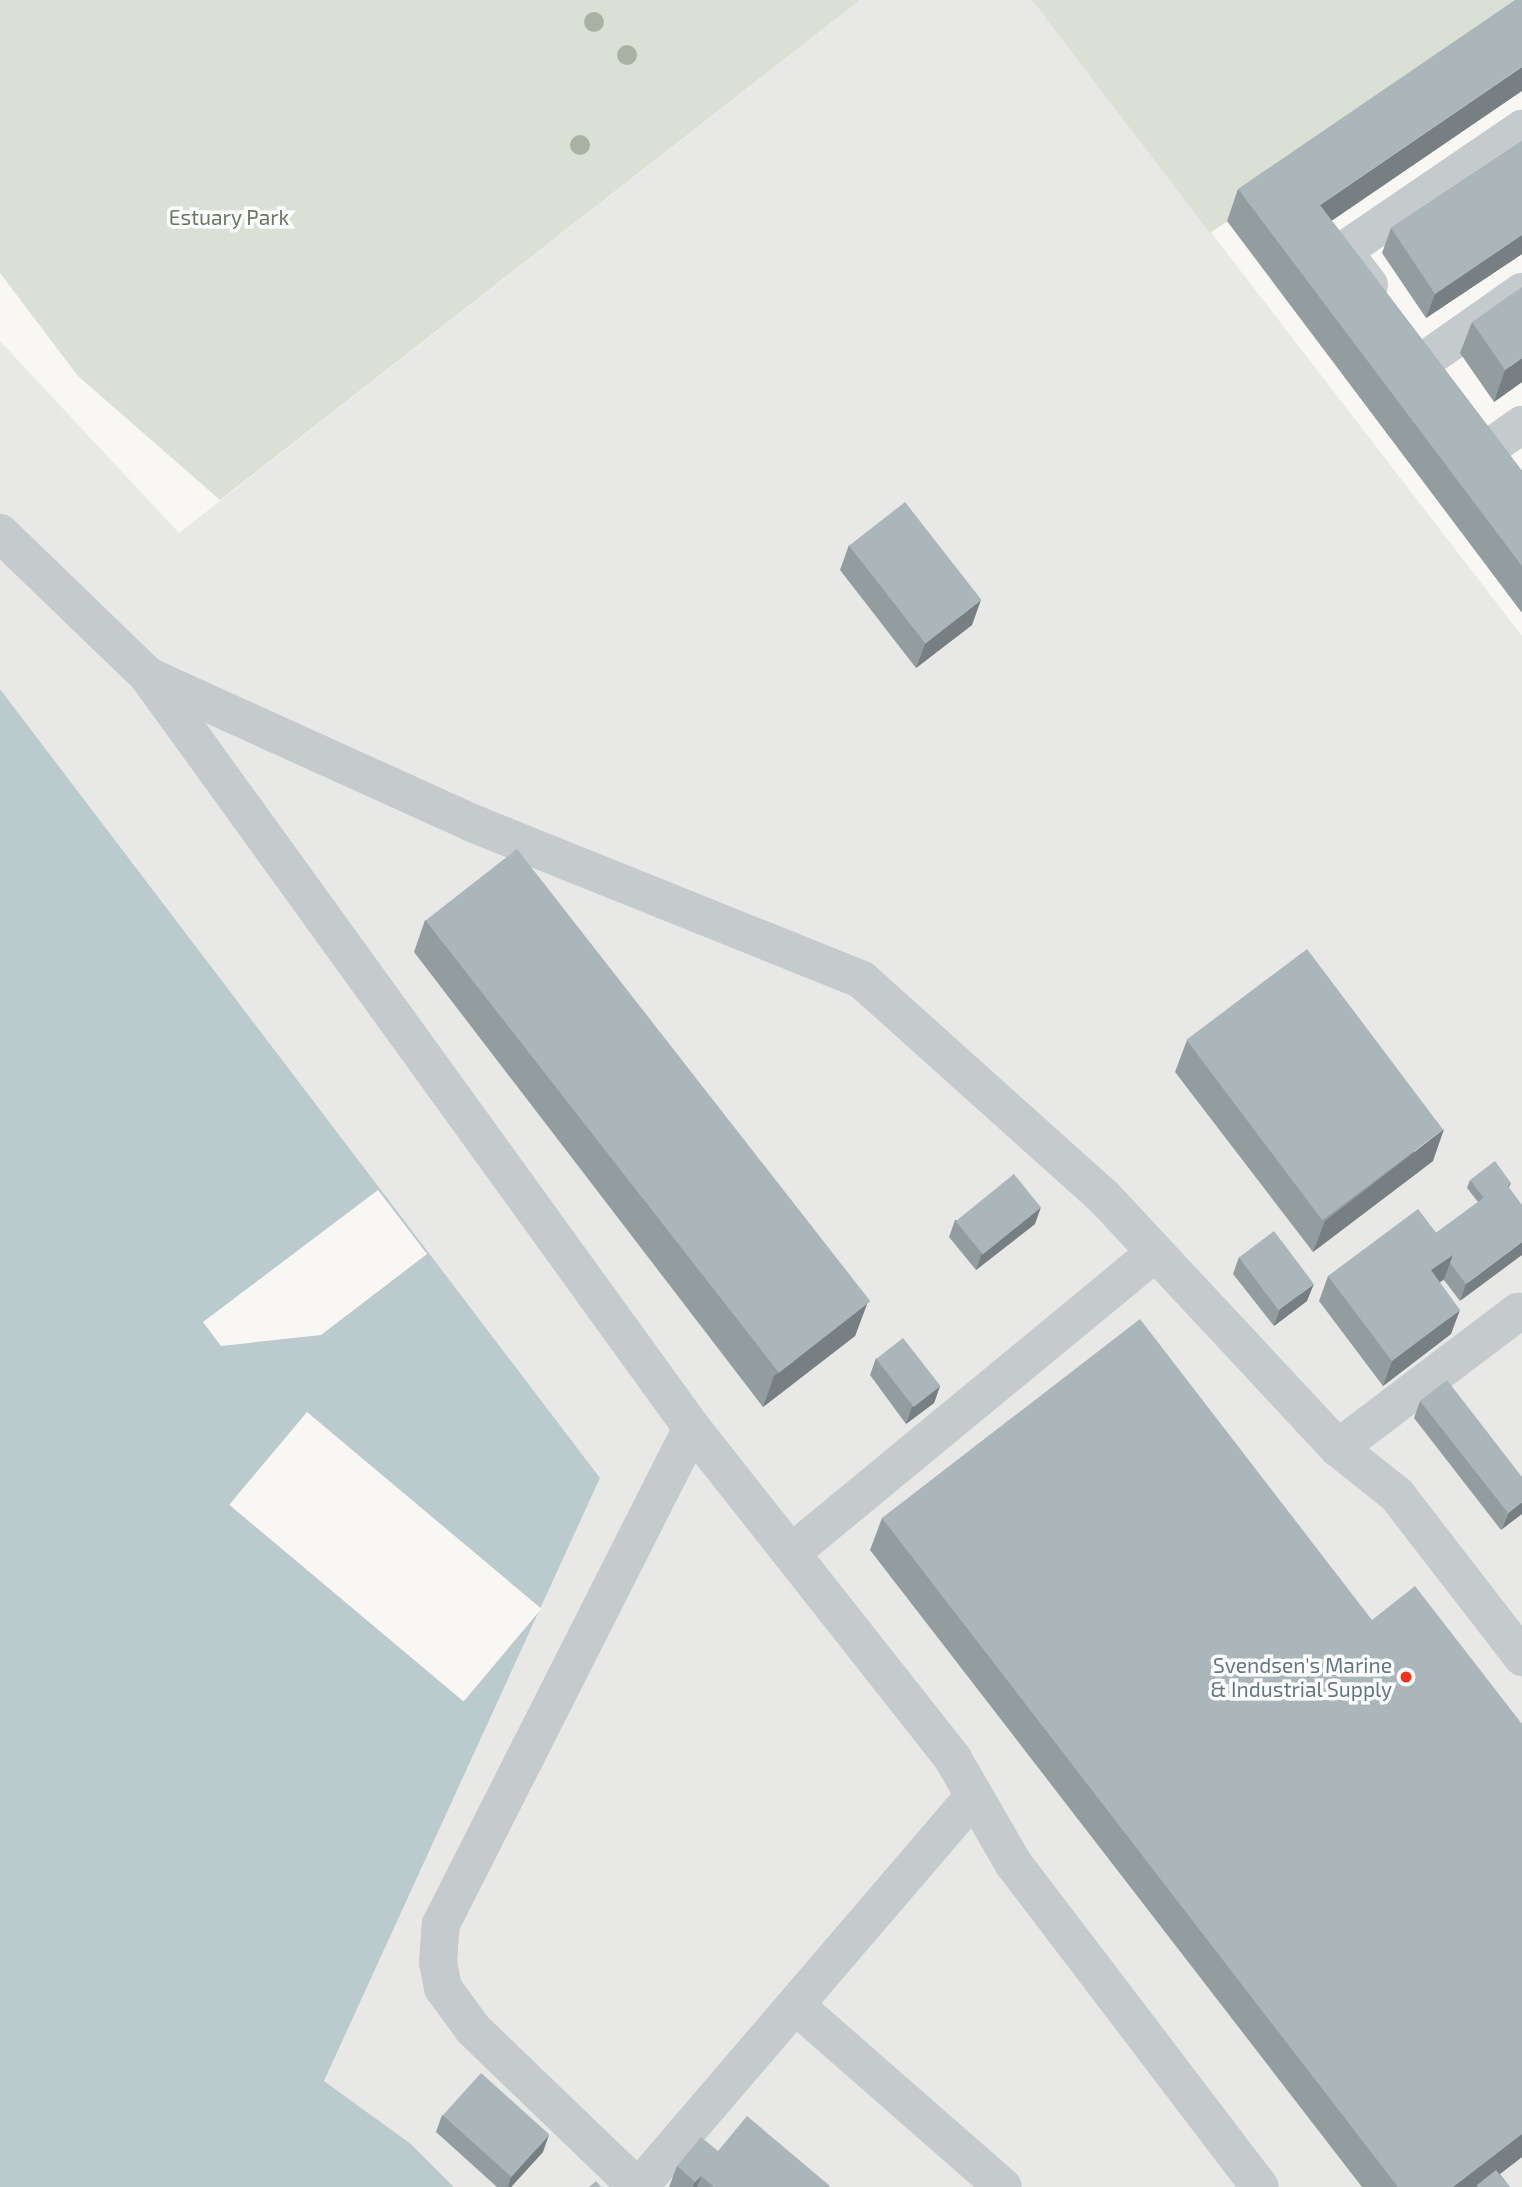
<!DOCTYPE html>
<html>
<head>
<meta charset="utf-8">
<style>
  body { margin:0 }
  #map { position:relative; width:1522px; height:2187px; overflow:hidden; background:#f8f7f4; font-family:"Exo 2",sans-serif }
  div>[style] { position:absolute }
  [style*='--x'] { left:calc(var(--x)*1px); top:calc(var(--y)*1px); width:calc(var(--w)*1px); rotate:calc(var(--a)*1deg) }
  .built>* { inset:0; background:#e8e9e7 }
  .green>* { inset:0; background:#dae0d5 }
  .water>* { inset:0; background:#bbcacd }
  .pier>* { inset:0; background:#f8f7f4; transform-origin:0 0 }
  .minor>* { height:38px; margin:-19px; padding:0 19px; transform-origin:19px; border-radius:19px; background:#c5cacd }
  .trees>* { width:20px; height:20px; margin:-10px; border-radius:50%; background:#a8b2a2 }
  .wall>* { inset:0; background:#939da0 }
  .shaded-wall>* { inset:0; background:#787f82 }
  .building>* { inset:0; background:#abb6ba; transform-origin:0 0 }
  .dots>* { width:19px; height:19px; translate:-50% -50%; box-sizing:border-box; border:4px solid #fff; border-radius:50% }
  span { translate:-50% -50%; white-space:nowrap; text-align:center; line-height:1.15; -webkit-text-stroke:7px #fff; paint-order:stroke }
  .park-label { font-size:21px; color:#67795f }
  .poi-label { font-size:21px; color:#607782 }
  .right { translate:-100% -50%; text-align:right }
</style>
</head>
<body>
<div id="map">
  <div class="built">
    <div style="clip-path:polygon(860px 0,1032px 0,1522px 636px,1522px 2187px,454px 2187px,411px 2144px,324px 2081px,600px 1478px,0 689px,0 341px,179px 533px)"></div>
  </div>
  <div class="green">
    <div style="clip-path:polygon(0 0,860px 0,220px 500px,78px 376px,0 273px)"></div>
    <div style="clip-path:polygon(1032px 0,1522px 0,1522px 19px,1210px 233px)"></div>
  </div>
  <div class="water">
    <div style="clip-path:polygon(0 689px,600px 1478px,324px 2081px,411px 2144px,454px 2187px,0 2187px)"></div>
  </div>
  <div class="pier">
    <div style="clip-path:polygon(378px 1190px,427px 1254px,321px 1335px,221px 1346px,203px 1322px)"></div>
    <div style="left:307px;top:1412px;width:306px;height:121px;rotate:40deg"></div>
  </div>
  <div class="minor">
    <div style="--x:1369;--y:285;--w:43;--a:-127.4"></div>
    <div style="--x:1343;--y:251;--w:217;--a:-34.3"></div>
    <div style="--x:1428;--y:358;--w:115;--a:-35.1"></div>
    <div style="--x:1496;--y:443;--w:32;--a:-35"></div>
    <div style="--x:0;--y:533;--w:206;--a:44"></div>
    <div style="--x:148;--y:676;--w:928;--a:54.12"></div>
    <div style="--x:148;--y:676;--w:356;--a:24.4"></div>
    <div style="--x:472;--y:823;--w:420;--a:21.9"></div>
    <div style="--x:862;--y:980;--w:324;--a:41.9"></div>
    <div style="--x:1103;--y:1196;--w:345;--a:47"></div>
    <div style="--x:1338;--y:1448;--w:75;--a:38.5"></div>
    <div style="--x:1397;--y:1495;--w:205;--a:52.3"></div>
    <div style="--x:1338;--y:1448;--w:226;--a:-37.1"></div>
    <div style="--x:791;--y:1553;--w:472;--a:-39.5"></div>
    <div style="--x:795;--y:2005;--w:276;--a:41.2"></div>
    <div style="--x:637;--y:2187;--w:228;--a:-136.1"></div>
    <div style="--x:473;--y:2029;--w:51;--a:-126.2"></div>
    <div style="--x:443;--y:1988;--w:25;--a:-101"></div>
    <div style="--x:438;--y:1963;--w:39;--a:-86"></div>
    <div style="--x:441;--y:1924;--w:556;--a:-63.16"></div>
    <div style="--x:692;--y:1428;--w:422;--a:51.7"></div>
    <div style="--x:953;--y:1759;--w:120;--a:60"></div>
    <div style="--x:1013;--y:1863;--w:407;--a:52.7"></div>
    <div style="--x:639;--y:2187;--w:515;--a:-49.41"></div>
  </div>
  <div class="trees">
    <div style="left:594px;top:22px"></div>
    <div style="left:627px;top:55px"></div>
    <div style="left:580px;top:145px"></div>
  </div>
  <div class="wall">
    <div style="clip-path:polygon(1522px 141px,1522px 254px,1426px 318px,1382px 253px,1391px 228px)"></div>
    <div style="clip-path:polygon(1238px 189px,1332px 221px,1522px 471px,1522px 613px,1227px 221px)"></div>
    <div style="clip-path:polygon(1472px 322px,1522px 382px,1494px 402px,1460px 353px)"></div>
    <div style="clip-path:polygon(849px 545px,972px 625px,916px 668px,840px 570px)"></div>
    <div style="clip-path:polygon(425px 920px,867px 1304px,855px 1336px,763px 1407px,414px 952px)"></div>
    <div style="clip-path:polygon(1187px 1040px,1433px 1161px,1313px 1252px,1175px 1072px)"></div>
    <div style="clip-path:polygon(1470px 1180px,1511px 1183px,1460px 1301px,1444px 1280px,1440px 1282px,1451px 1334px,1383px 1386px,1319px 1301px,1328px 1276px,1436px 1233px,1478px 1202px,1467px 1188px)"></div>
    <div style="clip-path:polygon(955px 1220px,1035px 1224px,976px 1270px,949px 1237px)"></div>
    <div style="clip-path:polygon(1239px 1257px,1307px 1301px,1274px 1326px,1233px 1274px)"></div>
    <div style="clip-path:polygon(876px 1358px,940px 1386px,934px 1403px,906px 1424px,870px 1375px)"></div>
    <div style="clip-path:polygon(1420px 1401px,1522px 1477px,1501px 1530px,1414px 1418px)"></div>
    <div style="clip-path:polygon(882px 1518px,1372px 1620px,1522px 1724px,1522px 2157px,1500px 2174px,1510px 2187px,1362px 2187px,870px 1550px)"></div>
    <div style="clip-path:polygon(442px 2115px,543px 2152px,511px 2187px,497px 2187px,436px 2132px)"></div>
    <div style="clip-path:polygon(718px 2151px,829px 2187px,669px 2187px,677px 2166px)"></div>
  </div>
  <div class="shaded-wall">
    <div style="clip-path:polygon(1522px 67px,1522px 91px,1308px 237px,1320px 205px)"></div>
    <div style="clip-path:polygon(1522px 235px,1522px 254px,1426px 318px,1435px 294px)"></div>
    <div style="clip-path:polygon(1522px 358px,1522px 382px,1494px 402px,1505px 370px)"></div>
    <div style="clip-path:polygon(981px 600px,972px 625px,916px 668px,925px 644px)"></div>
    <div style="clip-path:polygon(1444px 1129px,1433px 1161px,1313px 1252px,1325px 1221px)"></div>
    <div style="clip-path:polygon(1041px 1207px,1035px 1224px,976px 1270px,982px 1253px)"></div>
    <div style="clip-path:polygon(1522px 1242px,1522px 1255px,1460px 1301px,1466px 1284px)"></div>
    <div style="clip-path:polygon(1453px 1255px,1444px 1279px,1422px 1295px,1431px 1270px)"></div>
    <div style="clip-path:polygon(1314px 1284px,1307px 1301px,1274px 1326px,1280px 1309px)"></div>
    <div style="clip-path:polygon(867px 1304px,855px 1336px,763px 1407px,774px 1376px)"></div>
    <div style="clip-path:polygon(1460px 1310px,1451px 1334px,1383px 1386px,1392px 1361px)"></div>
    <div style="clip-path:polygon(940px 1386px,934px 1403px,906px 1424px,912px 1407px)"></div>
    <div style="clip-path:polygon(1522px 1502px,1522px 1514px,1501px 1530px,1508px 1513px)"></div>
    <div style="clip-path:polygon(1522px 2134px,1522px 2157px,1483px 2187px,1477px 2185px,1476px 2187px,1453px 2187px)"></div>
    <div style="clip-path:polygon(549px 2135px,543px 2152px,511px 2187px,508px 2187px,511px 2177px)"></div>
    <div style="clip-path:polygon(701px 2176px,697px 2187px,693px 2187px,695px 2182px)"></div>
  </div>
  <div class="building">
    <div style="clip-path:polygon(1515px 0,1522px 0,1522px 67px,1320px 205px,1522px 471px,1522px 566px,1238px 189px)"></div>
    <div style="clip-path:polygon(1522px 141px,1522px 235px,1435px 294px,1391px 228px)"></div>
    <div style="clip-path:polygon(1522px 287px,1522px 358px,1505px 370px,1472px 322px)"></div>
    <div style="left:905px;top:502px;width:124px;height:71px;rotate:52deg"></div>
    <div style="left:517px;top:849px;width:574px;height:116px;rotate:52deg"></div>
    <div style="left:1307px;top:949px;width:226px;height:151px;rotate:53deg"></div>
    <div style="clip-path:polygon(1495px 1161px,1511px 1183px,1507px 1186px,1505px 1182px,1484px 1198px,1470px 1180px)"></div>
    <div style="left:1014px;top:1174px;width:43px;height:75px;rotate:51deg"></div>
    <div style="clip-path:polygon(1505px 1182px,1522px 1205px,1522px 1242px,1466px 1284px,1450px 1263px,1453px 1255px,1436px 1233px)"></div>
    <div style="clip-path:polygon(1418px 1209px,1453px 1255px,1431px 1270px,1460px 1310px,1392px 1361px,1328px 1276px)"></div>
    <div style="left:1274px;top:1231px;width:66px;height:44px;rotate:53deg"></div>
    <div style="clip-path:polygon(1140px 1319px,1372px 1620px,1415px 1586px,1522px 1724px,1522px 2134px,1453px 2187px,1398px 2187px,882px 1518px)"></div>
    <div style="left:903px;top:1338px;width:61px;height:34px;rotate:52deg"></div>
    <div style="clip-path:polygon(1447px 1380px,1522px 1477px,1522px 1502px,1508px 1513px,1420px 1401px)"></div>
    <div style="left:481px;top:2073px;width:92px;height:57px;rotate:42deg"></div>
    <div style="clip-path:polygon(747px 2116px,830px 2186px,829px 2187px,714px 2187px,701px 2176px,695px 2182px,677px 2166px,701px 2137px,718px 2151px)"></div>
    <div style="clip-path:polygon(1496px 2170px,1510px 2187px,1478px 2187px,1477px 2185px)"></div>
    <div style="clip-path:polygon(596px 2181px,601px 2187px,589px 2187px)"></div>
  </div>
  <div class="dots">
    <div style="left:1406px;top:1677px;background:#f23219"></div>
  </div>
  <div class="park-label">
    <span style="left:229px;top:217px">Estuary Park</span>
  </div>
  <div class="poi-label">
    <span class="right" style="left:1392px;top:1677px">Svendsen's Marine<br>&amp; Industrial Supply</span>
  </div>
</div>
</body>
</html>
